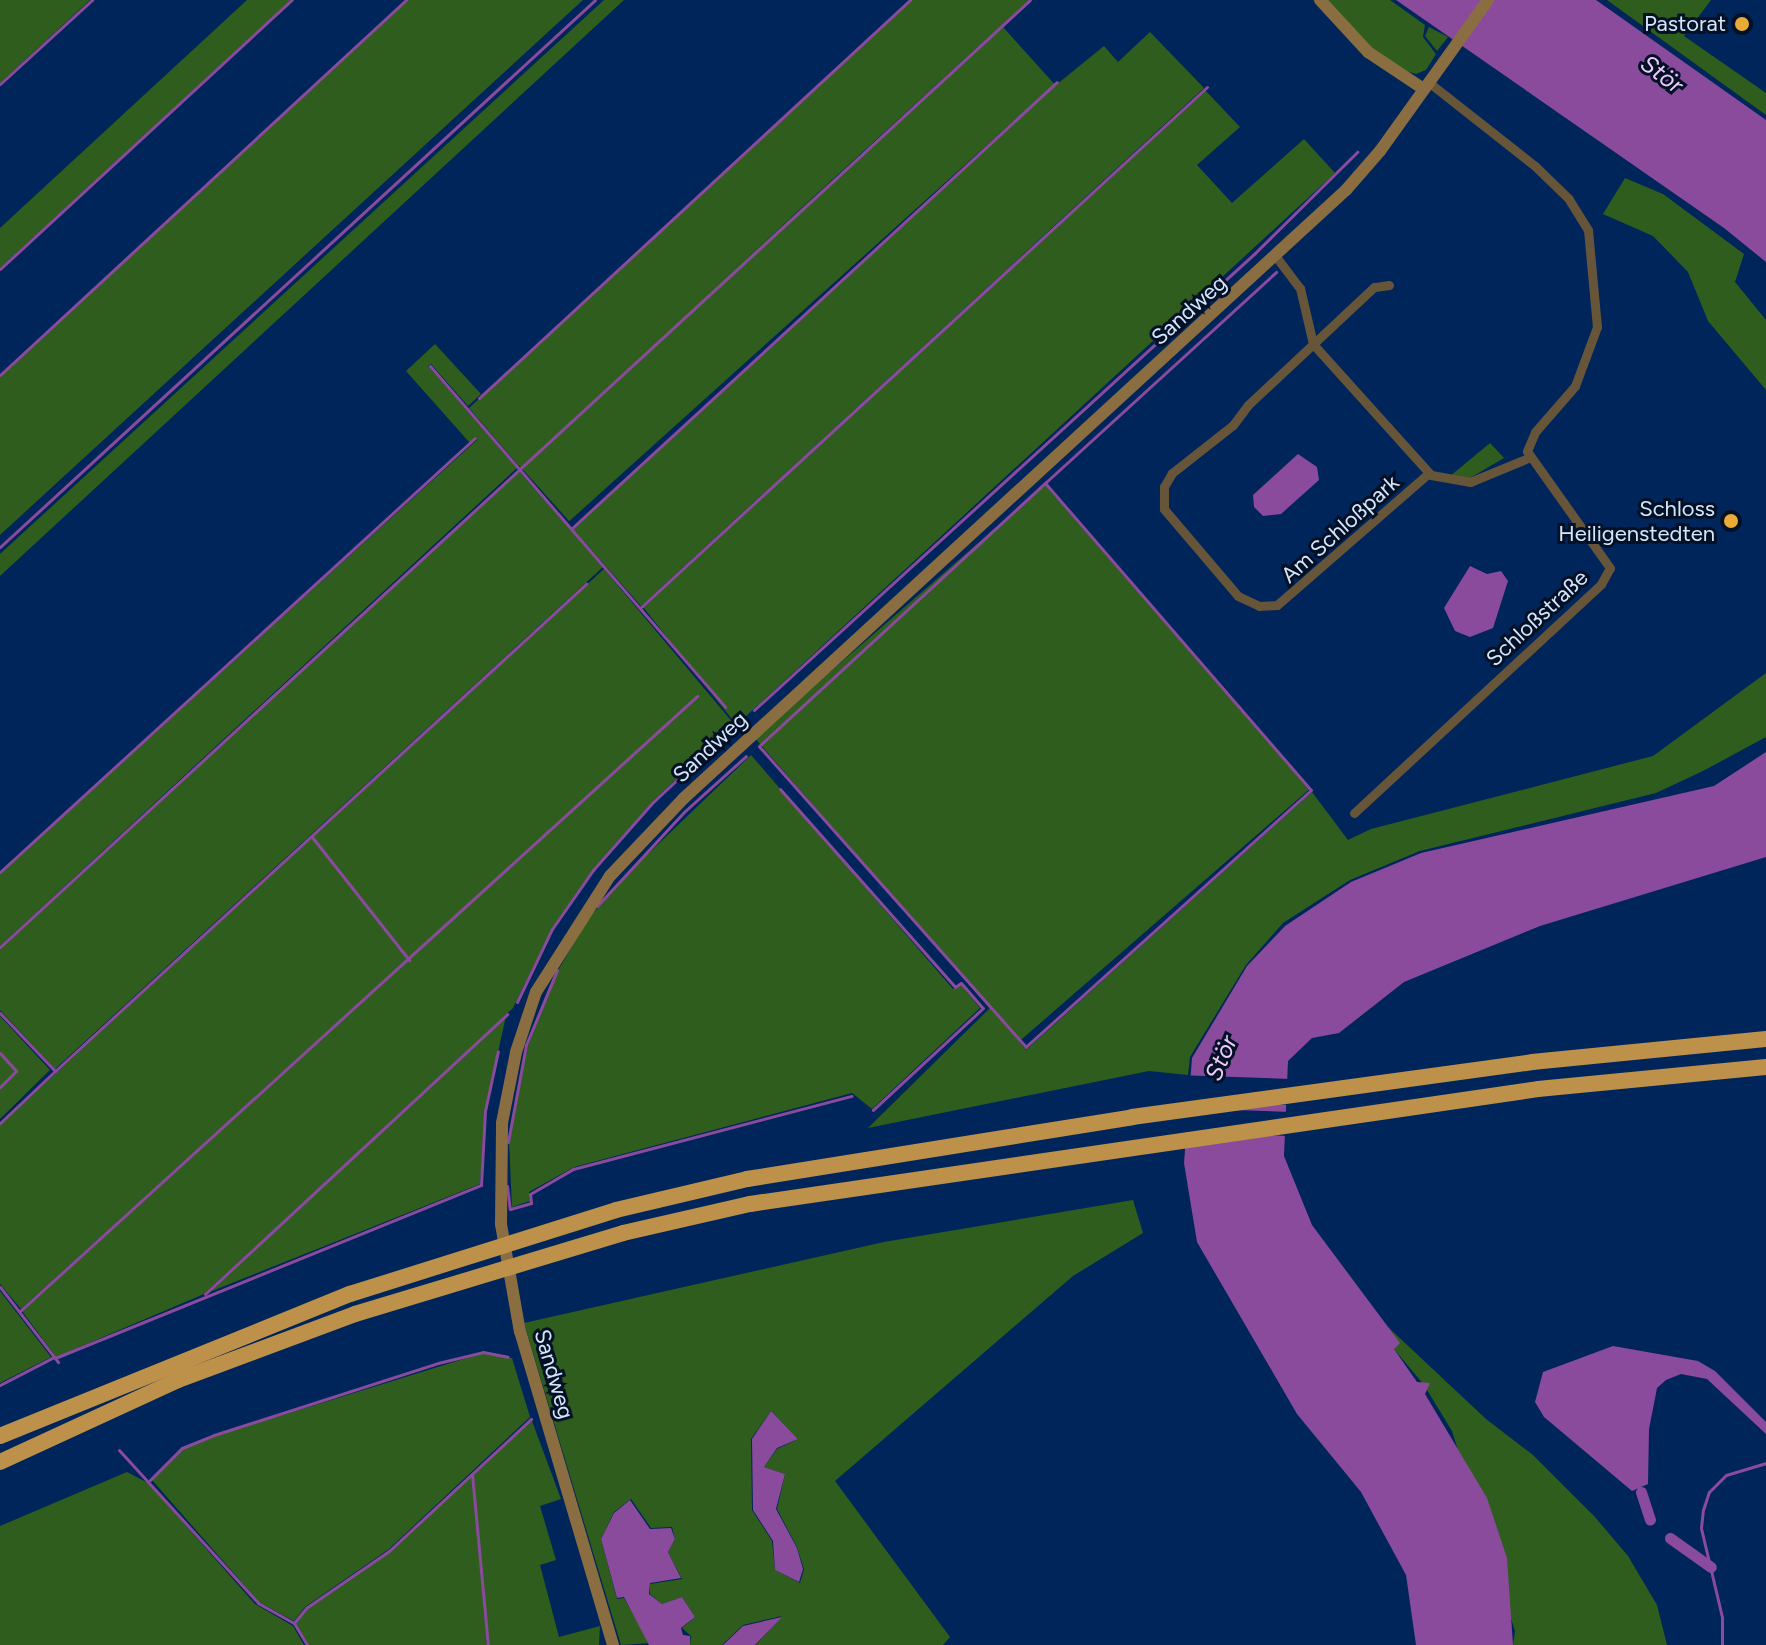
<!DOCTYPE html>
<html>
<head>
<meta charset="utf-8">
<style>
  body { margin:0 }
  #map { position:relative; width:1766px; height:1645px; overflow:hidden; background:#00255a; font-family:Figtree,sans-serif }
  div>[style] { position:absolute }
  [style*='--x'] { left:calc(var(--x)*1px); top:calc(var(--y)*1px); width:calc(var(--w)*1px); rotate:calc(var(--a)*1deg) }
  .green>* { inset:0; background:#2f5d1d; transform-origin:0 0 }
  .water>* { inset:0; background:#8a4b9d }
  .pier>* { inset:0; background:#00255a; transform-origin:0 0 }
  .stream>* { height:3px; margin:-1.5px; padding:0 1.5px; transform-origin:1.5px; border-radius:1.5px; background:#8a4b9d }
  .canal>* { height:11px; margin:-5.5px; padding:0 5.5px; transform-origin:5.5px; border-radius:5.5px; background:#8a4b9d }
  .street>* { height:9px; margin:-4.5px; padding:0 4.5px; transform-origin:4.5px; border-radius:4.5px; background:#67553a }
  .secondary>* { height:12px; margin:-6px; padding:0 6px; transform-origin:6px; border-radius:6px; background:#8a6e41 }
  .highway>* { height:16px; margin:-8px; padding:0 8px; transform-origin:8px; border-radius:8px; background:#bd9149 }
  .dots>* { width:22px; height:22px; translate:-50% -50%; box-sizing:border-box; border:4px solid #031127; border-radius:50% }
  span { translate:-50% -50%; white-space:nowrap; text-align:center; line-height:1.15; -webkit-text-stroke:6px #031127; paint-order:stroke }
  .poi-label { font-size:22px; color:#d7e5f9 }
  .right { translate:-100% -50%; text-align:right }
  .street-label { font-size:22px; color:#d7e5f9 }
  .water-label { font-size:24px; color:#eccbf7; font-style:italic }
</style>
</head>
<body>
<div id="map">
  <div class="green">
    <div style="clip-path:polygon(0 0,90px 0,0 83px)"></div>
    <div style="clip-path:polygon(247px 0,291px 0,0 268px,0 228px)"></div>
    <div style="clip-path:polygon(408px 0,583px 0,0 535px,0 377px)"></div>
    <div style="clip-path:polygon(604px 0,624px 0,0 576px,0 554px)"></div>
    <div style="clip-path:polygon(912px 0,1029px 0,519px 466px,469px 408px)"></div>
    <div style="clip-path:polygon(1326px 0,1390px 0,1425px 25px,1423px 37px,1436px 54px,1426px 70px,1416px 74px,1399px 69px,1376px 52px)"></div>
    <div style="clip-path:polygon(1607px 0,1711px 0,1684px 36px,1766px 93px,1766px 115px)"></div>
    <div style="left:1003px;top:27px;width:77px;height:653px;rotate:48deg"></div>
    <div style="clip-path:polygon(1429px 27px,1448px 37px,1437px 51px,1425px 36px)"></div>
    <div style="clip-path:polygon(1150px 32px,1204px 88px,641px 606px,573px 529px,1056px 85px,1104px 46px,1118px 62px)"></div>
    <div style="clip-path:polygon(1205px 90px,1240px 127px,1197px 165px,1232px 203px,1304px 139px,1335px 173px,744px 718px,747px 722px,739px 728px,643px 607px)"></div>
    <div style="clip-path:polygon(1625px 178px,1663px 194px,1744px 254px,1735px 282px,1766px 320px,1766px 390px,1708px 321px,1688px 272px,1653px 236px,1603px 214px)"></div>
    <div style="clip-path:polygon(435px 344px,481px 394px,468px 406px,431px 364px,428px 366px,517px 468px,0 946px,0 874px,478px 439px,469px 442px,406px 371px)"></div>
    <div style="clip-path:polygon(1490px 443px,1504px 458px,1470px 478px,1449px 477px)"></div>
    <div style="clip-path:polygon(518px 470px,603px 567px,55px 1069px,0 1010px,0 948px)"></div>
    <div style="left:1045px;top:485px;width:403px;height:385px;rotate:49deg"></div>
    <div style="clip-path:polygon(604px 569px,734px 724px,652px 802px,593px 869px,552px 928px,513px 1008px,204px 1294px,56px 1357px,22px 1311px,686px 707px,409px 958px,312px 836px)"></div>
    <div style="clip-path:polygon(1766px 673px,1766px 737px,1703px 771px,1656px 793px,1420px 851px,1350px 880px,1283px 923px,1246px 965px,1190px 1057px,1188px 1075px,1149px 1071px,868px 1128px,991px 1007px,1026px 1050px,1312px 792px,1348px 840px,1371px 829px,1653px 756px)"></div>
    <div style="clip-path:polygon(751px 755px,953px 989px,961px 985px,980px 1008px,872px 1109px,852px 1093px,574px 1167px,529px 1192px,530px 1201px,512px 1207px,509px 1142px,516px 1095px,528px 1046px,557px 972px,589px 918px,625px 876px)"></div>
    <div style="clip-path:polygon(311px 837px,407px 959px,21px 1309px,0 1284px,0 1125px)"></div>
    <div style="clip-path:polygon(0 1016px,50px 1070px,0 1119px)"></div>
    <div style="clip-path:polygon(506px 1016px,485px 1111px,480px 1184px,207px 1293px)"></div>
    <div style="clip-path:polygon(evenodd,1133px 1200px,1143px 1233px,1073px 1276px,835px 1481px,950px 1637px,943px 1645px,756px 1645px,782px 1616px,743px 1625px,722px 1645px,690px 1645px,691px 1636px,682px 1628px,695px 1617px,682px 1597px,662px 1604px,650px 1594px,650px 1584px,682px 1579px,668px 1552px,675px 1539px,672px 1527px,651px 1528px,631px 1499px,614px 1512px,601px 1539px,617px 1599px,624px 1598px,650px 1643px,621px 1645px,524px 1323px,884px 1242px,1133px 1200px,771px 1411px,798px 1439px,777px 1449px,764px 1467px,785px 1474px,777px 1509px,797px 1547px,804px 1569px,800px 1583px,775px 1570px,772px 1541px,752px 1510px,751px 1439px,771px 1411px)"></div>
    <div style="clip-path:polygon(0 1291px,51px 1357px,0 1383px)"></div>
    <div style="clip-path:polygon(1388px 1327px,1486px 1419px,1533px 1455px,1595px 1517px,1628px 1556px,1657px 1605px,1667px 1645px,1513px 1645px,1515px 1631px,1452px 1431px,1424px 1385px,1394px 1349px)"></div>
    <div style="clip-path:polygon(483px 1353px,512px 1358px,530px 1417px,389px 1549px,305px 1607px,294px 1621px,259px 1602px,152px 1480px,182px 1449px,215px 1436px)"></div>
    <div style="clip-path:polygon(532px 1421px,561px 1499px,540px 1506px,556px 1560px,540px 1565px,559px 1637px,600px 1626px,599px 1645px,489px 1645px,473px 1474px)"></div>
    <div style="clip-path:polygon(127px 1472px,148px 1483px,255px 1604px,293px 1626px,304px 1645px,0 1645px,0 1526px)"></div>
    <div style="clip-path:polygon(472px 1476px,487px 1645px,309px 1645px,296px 1623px,307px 1609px,390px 1551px)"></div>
  </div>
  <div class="water">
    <div style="clip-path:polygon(1396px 0,1596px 0,1766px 120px,1766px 262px,1724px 228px)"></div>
    <div style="clip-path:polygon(1298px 454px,1317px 467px,1319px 480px,1281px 514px,1263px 516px,1254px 507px,1253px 495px)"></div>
    <div style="clip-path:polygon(1470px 566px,1487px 574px,1501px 571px,1508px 581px,1493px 628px,1470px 637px,1455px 631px,1444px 608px)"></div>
    <div style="clip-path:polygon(1766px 752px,1766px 857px,1540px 926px,1404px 982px,1339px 1033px,1312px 1038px,1288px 1061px,1284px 1156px,1312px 1225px,1400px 1343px,1394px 1349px,1417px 1382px,1430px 1383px,1425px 1394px,1487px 1498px,1507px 1558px,1513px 1645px,1416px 1645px,1406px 1575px,1361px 1492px,1297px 1414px,1197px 1242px,1184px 1163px,1192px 1058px,1247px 966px,1285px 926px,1351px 882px,1421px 853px,1714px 786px)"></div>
    <div style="clip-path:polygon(1613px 1346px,1698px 1361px,1715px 1371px,1766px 1422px,1766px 1434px,1707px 1379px,1681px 1374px,1666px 1380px,1657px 1388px,1649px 1429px,1648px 1484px,1632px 1491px,1544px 1417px,1535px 1402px,1543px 1372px)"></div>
    <div style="clip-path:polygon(771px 1411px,798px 1439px,777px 1448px,764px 1467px,785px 1474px,776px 1509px,797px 1548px,803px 1569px,799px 1582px,775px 1570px,773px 1541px,753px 1510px,752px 1439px)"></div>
    <div style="clip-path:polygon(630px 1500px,650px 1529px,671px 1528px,675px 1539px,668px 1552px,681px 1578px,650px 1583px,649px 1594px,662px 1604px,682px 1597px,695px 1617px,681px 1628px,683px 1635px,690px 1636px,690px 1645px,649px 1645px,624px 1597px,617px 1598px,601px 1539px,614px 1513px)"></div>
    <div style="clip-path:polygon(782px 1617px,755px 1645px,723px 1645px,743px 1626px)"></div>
  </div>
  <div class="pier">
    <div style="left:1291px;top:1079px;width:26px;height:107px;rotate:92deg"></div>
    <div style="left:1290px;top:1112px;width:24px;height:108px;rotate:92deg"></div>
  </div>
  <div class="stream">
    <div style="--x:0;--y:84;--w:125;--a:-42.4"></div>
    <div style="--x:0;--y:269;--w:397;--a:-42.7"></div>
    <div style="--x:430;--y:366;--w:451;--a:49.1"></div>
    <div style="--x:0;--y:375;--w:553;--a:-42.73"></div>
    <div style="--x:479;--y:398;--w:587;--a:-42.72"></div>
    <div style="--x:1045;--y:483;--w:406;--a:49.1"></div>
    <div style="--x:1311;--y:790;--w:384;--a:138"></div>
    <div style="--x:1026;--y:1047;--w:402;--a:-131.6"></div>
    <div style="--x:759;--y:746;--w:389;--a:-42.6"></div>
    <div style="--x:1045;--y:483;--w:313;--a:-42.4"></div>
    <div style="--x:571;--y:529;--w:660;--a:-42.61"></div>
    <div style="--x:0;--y:547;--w:808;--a:-42.59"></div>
    <div style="--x:640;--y:608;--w:770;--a:-42.58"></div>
    <div style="--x:754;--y:710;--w:678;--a:-42.37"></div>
    <div style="--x:1255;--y:253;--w:144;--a:-44.7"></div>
    <div style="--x:780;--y:789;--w:264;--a:48.5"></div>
    <div style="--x:955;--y:987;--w:7;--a:-34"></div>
    <div style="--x:961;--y:983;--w:33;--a:49"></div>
    <div style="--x:983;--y:1008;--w:150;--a:137.2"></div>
    <div style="--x:312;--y:837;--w:157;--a:51.7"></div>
    <div style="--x:0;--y:872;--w:643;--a:-42.42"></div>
    <div style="--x:597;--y:906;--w:129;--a:-47.2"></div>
    <div style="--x:685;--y:811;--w:82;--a:-42"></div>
    <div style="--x:0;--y:947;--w:1399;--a:-42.6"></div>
    <div style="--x:517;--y:1002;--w:81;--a:-64.4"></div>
    <div style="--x:552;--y:929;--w:72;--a:-55.2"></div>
    <div style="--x:593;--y:870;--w:89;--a:-48.6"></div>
    <div style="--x:652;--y:803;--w:104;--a:-43.1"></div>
    <div style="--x:0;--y:1013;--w:80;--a:46.5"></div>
    <div style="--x:55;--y:1071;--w:76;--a:136.6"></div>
    <div style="--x:0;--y:1053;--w:24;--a:48"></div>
    <div style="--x:16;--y:1071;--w:23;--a:135"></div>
    <div style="--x:55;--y:1071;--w:721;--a:-42.53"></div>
    <div style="--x:508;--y:1142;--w:99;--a:-79.5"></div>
    <div style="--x:526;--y:1045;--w:81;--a:-67.5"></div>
    <div style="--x:507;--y:1186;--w:23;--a:83"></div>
    <div style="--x:510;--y:1209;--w:22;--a:-16"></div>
    <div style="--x:531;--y:1203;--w:9;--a:-96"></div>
    <div style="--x:530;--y:1194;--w:50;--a:-30.2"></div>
    <div style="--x:573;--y:1169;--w:288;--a:-14.7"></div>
    <div style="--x:0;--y:1287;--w:95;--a:52.3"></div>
    <div style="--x:205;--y:1294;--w:412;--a:-42.8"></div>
    <div style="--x:20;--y:1311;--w:915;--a:-42.25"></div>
    <div style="--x:55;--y:1358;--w:460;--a:-22.1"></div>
    <div style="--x:481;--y:1185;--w:74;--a:-86.9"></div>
    <div style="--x:485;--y:1111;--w:61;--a:-77.8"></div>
    <div style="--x:0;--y:1385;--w:61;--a:-27.4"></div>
    <div style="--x:119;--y:1450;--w:207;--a:47.7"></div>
    <div style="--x:258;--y:1603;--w:41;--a:29.1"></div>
    <div style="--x:294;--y:1623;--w:26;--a:59"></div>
    <div style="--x:472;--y:1474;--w:172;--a:84.7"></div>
    <div style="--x:150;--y:1480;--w:45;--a:-45"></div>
    <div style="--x:182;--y:1448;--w:35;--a:-22"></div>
    <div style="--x:214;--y:1435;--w:235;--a:-17.8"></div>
    <div style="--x:438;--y:1363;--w:46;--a:-13.7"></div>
    <div style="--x:483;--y:1352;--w:25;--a:11"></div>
    <div style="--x:294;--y:1623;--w:19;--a:-51"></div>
    <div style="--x:306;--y:1608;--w:101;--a:-34.5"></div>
    <div style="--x:389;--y:1551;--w:194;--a:-42.9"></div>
    <div style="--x:1722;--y:1645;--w:28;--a:-90"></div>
    <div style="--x:1722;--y:1617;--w:91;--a:-103.3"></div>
    <div style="--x:1701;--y:1528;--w:18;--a:-84"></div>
    <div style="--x:1703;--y:1510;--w:19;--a:-72"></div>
    <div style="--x:1709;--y:1492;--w:24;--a:-45"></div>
    <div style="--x:1726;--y:1475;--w:42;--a:-16.7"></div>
  </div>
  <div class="canal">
    <div style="--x:1641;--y:1492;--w:29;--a:72"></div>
    <div style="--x:1670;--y:1538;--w:50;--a:35.3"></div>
  </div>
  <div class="street">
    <div style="--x:1277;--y:258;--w:38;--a:53"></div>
    <div style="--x:1300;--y:288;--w:57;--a:76.9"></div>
    <div style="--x:1313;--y:344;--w:176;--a:48"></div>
    <div style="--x:1431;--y:475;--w:40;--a:10"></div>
    <div style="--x:1470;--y:482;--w:63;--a:-22.5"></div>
    <div style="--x:1389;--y:285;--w:15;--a:172"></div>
    <div style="--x:1374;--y:287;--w:173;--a:136.9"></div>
    <div style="--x:1248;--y:405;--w:25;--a:127"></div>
    <div style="--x:1233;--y:425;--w:78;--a:141.8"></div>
    <div style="--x:1172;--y:473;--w:16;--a:120"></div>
    <div style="--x:1164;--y:487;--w:22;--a:90"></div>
    <div style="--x:1164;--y:509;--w:114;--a:49.6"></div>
    <div style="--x:1238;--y:596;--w:23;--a:25"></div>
    <div style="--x:1259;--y:606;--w:18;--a:-3"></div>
    <div style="--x:1277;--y:605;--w:201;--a:-41"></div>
    <div style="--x:1354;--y:813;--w:337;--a:-42.8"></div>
    <div style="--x:1601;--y:584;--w:18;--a:-61"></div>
    <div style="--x:1610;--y:568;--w:143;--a:-125.4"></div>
    <div style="--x:1527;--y:451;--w:21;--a:-67"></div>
    <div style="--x:1535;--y:432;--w:61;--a:-49"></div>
    <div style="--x:1575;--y:386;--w:63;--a:-69.6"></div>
    <div style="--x:1597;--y:327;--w:97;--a:-95.3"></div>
    <div style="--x:1588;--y:230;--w:36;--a:-122"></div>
    <div style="--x:1569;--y:199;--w:47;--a:-135.9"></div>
    <div style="--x:1535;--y:166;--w:137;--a:-141.8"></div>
  </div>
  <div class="secondary">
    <div style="--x:1320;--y:0;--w:71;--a:47.3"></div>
    <div style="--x:1368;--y:52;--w:65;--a:33.7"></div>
    <div style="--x:613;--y:1645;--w:327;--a:-106.5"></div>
    <div style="--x:520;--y:1332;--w:110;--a:-100"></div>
    <div style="--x:501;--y:1224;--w:101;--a:-89.4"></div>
    <div style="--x:502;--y:1123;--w:72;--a:-78.8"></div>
    <div style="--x:516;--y:1052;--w:63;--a:-71.6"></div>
    <div style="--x:536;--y:992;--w:138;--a:-57.5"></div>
    <div style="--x:610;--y:876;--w:108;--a:-46.5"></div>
    <div style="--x:684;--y:798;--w:899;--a:-42.57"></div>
    <div style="--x:1346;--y:190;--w:52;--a:-48.9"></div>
    <div style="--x:1380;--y:151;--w:186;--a:-54.4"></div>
  </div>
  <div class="highway">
    <div style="--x:0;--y:1436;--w:378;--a:-22.1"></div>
    <div style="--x:350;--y:1294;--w:279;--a:-17.5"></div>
    <div style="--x:616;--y:1210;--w:135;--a:-13.3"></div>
    <div style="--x:747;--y:1179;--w:390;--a:-9.1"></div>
    <div style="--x:1132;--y:1117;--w:404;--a:-7.8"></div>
    <div style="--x:1532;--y:1062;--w:235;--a:-5.6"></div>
    <div style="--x:0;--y:1462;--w:196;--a:-24.7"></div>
    <div style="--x:178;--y:1380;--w:189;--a:-20.4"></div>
    <div style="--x:355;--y:1314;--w:280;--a:-16.8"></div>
    <div style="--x:623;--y:1233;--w:130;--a:-12.9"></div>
    <div style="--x:750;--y:1204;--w:796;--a:-8.3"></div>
    <div style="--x:1538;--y:1089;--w:229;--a:-5.5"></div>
  </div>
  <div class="dots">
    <div style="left:1742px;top:24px;background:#e9aa38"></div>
    <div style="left:1731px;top:521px;background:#e9aa38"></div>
  </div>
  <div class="poi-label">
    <span class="right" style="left:1726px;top:24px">Pastorat</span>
    <span class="right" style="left:1715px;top:521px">Schloss<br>Heiligenstedten</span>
  </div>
  <div class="street-label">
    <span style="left:1189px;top:310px;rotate:-42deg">Sandweg</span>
    <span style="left:1340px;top:529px;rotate:-42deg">Am Schloßpark</span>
    <span style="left:1537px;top:618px;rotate:-43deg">Schloßstraße</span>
    <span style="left:710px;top:747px;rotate:-43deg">Sandweg</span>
    <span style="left:554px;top:1374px;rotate:74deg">Sandweg</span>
  </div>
  <div class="water-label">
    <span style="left:1662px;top:74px;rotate:37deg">Stör</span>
    <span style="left:1221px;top:1058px;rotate:-67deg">Stör</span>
  </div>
</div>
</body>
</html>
